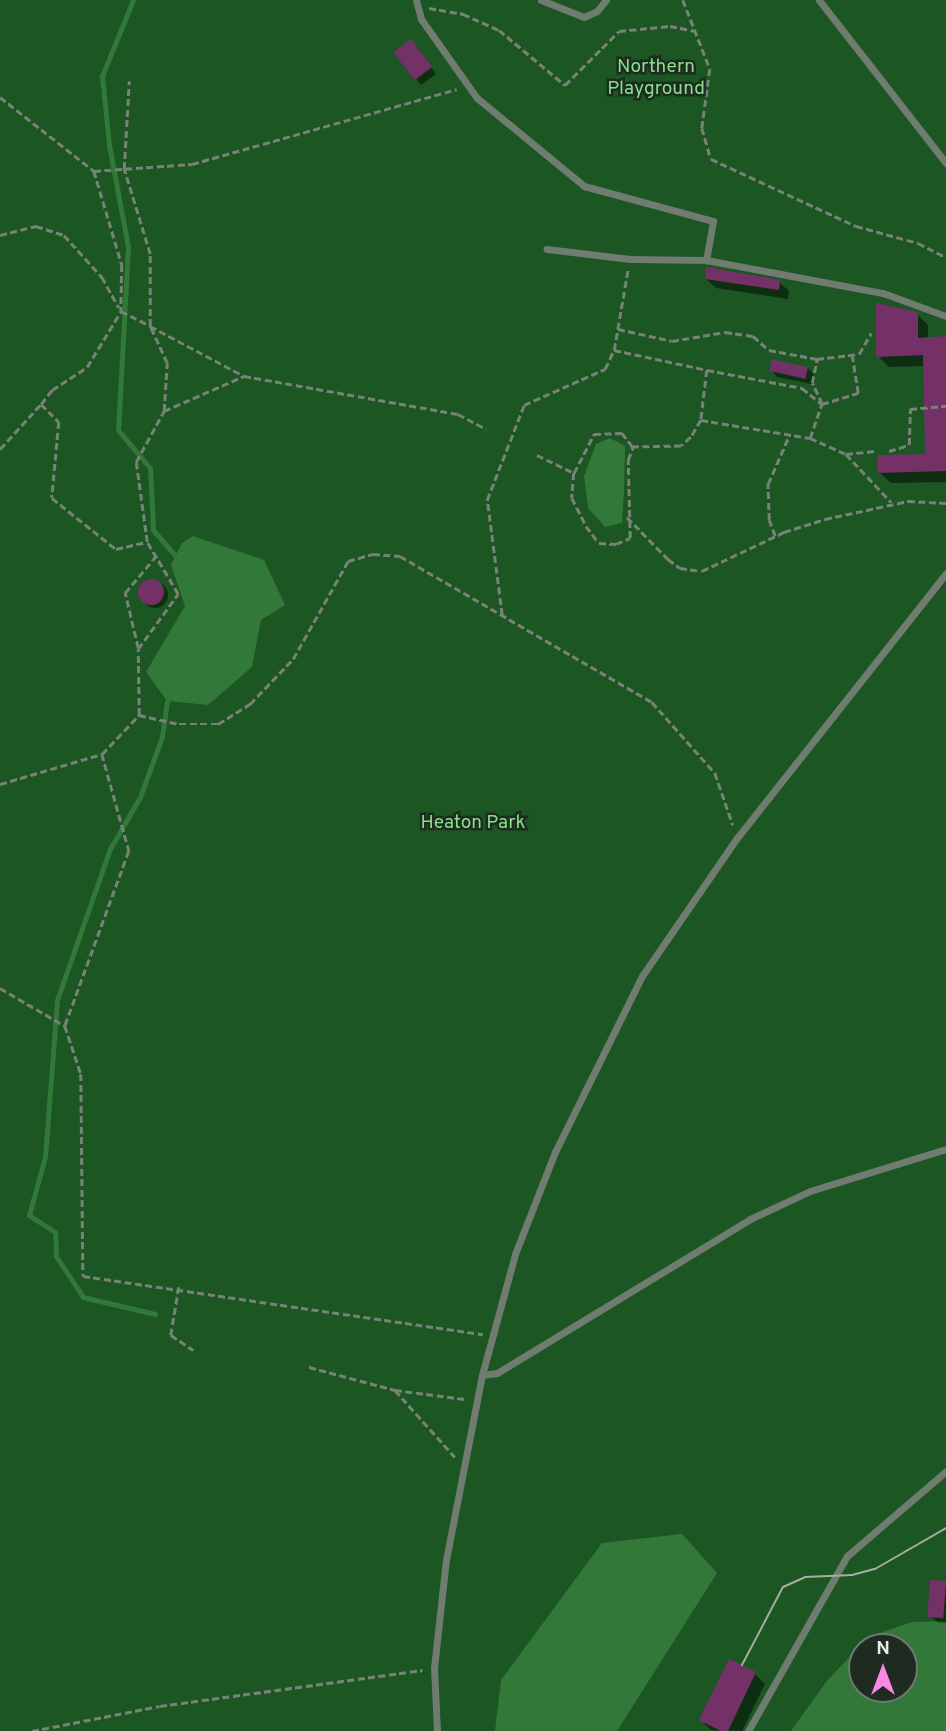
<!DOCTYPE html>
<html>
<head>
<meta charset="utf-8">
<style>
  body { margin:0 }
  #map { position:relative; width:946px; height:1731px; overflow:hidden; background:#293529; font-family:Overpass,sans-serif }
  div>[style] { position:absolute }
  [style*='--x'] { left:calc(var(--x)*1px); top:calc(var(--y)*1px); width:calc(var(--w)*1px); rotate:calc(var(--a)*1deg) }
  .green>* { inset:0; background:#1b5623 }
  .water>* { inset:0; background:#327839 }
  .shadow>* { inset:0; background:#0007 }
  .round { border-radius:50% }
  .stream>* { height:5px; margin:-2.5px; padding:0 2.5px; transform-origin:2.5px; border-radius:2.5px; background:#327839 }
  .building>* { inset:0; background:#743168; transform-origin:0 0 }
  .path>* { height:2.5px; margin-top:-1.25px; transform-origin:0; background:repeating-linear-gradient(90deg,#788278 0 7px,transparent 0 10.5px) }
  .lane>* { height:7px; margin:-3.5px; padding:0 3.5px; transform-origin:3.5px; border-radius:3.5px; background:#6f7c6f }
  .tram>* { height:2px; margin:-1px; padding:0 1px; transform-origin:1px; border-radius:1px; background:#a5ada5 }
  span { translate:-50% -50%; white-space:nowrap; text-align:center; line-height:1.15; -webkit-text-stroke:5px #1f2b20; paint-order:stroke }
  .park-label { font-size:19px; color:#84e18a }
  .north { position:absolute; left:848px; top:1633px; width:70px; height:70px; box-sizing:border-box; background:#1f2b20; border:2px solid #6f796f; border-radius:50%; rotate:0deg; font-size:19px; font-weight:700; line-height:28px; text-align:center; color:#e6ede6 }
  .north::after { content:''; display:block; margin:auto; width:24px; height:32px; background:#fb87e5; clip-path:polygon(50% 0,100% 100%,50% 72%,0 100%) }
</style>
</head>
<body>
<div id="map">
  <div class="green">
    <div style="clip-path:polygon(evenodd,0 0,946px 0,946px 1731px,0 1731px,0 0,862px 1647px,904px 1647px,904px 1689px,862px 1689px,862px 1647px)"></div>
  </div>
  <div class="water">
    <div style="clip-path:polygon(610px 438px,625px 446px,624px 493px,622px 523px,605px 527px,588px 508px,584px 476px,596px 444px)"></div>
    <div style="clip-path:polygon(193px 536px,264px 560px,285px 605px,261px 620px,252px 667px,208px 705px,167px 701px,146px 672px,185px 606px,171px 565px,182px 543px)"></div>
    <div style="clip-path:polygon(682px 1534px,717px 1573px,617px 1731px,495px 1731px,501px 1680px,602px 1543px)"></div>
    <div style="clip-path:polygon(evenodd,946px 1621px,946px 1731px,791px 1731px,826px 1682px,868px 1637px,912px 1622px,946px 1621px,862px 1647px,904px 1647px,904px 1689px,862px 1689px,862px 1647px)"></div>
  </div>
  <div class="shadow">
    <div style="clip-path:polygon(417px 47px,436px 74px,421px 85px,395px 52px)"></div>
    <div style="clip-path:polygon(706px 279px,779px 282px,789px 291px,788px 299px,716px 288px)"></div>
    <div style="clip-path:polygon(917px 314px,928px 325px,928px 339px,946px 338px,946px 482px,891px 483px,879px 472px,927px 456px,925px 366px,889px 367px,878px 356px)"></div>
    <div style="clip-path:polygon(808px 368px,814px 375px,812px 384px,777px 377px,771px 370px)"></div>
    <div class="round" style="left:142px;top:582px;width:26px;height:26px"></div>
    <div style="clip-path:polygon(946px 1583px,946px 1623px,937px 1622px,931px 1616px)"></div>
    <div style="clip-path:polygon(755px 1674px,765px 1684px,742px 1731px,711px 1730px,701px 1720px)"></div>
  </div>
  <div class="stream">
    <div style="--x:133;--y:0;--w:82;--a:112.2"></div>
    <div style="--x:102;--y:76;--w:69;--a:84.2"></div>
    <div style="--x:109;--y:145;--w:104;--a:79.4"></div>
    <div style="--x:128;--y:247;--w:183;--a:93.1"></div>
    <div style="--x:118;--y:430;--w:50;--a:49.9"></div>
    <div style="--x:150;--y:468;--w:62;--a:87.2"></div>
    <div style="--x:153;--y:530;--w:35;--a:49"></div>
    <div style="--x:155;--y:1314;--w:74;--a:-166.7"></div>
    <div style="--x:83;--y:1297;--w:49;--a:-123.4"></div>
    <div style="--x:56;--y:1256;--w:24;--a:-92"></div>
    <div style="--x:55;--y:1232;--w:31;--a:-147"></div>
    <div style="--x:29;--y:1215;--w:60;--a:-74.6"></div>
    <div style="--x:45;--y:1157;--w:157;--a:-85.6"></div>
    <div style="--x:57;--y:1000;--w:160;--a:-70.7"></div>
    <div style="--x:110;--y:849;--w:60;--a:-60"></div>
    <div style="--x:140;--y:797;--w:64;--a:-69.9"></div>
    <div style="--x:162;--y:737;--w:36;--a:-82"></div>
  </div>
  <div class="building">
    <div style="left:411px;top:39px;width:35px;height:22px;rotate:53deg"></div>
    <div style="clip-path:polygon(706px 267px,780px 280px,779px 290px,705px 279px)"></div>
    <div style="clip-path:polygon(876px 303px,918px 312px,918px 338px,946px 336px,946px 471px,878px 473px,877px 455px,925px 454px,923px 355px,876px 357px)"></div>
    <div style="left:772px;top:359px;width:37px;height:12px;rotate:13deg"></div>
    <div class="round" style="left:138px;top:579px;width:26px;height:26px"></div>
    <div style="left:930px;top:1580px;width:16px;height:37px;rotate:4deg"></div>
    <div style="clip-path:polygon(729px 1659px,756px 1672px,728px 1731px,721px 1731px,699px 1720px)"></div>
  </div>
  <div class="path">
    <div style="--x:683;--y:0;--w:74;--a:68.6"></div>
    <div style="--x:710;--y:69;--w:60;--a:97.7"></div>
    <div style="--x:702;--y:128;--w:32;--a:74"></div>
    <div style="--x:711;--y:159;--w:160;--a:24.8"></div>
    <div style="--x:856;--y:226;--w:64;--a:15.3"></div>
    <div style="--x:918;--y:243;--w:31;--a:27"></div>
    <div style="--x:429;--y:8;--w:35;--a:10"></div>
    <div style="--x:463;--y:14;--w:39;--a:24"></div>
    <div style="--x:499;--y:30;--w:86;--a:39.8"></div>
    <div style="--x:565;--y:85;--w:76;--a:-45"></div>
    <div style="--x:619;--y:31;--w:51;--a:-5.6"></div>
    <div style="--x:670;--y:26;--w:26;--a:11"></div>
    <div style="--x:0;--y:97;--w:120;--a:38.2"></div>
    <div style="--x:94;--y:171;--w:98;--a:73.4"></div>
    <div style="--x:122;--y:265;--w:46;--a:91.2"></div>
    <div style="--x:94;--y:171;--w:98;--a:-4.1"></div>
    <div style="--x:192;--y:164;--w:275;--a:-15.8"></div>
    <div style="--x:0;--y:235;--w:37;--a:-14"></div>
    <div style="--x:36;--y:226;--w:29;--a:18"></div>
    <div style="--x:64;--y:235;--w:57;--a:47.9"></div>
    <div style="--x:102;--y:277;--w:35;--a:61"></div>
    <div style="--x:618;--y:329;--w:55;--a:12.5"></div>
    <div style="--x:672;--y:341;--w:54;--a:-9.6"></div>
    <div style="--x:725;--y:332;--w:28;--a:8"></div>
    <div style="--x:753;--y:336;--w:21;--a:41"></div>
    <div style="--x:769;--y:350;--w:49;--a:10.6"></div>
    <div style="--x:817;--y:359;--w:42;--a:-6.8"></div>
    <div style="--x:859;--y:354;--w:24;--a:-60"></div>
    <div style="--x:614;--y:350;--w:95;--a:12.1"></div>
    <div style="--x:707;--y:370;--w:50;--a:96.8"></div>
    <div style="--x:701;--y:420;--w:20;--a:120"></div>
    <div style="--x:691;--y:437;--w:13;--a:138"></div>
    <div style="--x:681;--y:446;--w:48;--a:178.8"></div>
    <div style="--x:707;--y:370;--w:97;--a:10.7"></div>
    <div style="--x:802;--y:388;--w:26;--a:39"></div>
    <div style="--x:41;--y:404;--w:18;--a:-52"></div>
    <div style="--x:52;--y:390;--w:42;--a:-33.3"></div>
    <div style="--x:87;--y:367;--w:66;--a:-58.7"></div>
    <div style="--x:121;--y:311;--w:33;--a:27"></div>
    <div style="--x:150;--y:326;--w:72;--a:-90"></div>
    <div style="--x:150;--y:254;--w:89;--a:-107"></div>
    <div style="--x:124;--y:169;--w:88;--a:-86.7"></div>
    <div style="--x:822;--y:404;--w:38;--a:-17"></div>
    <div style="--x:858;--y:393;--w:37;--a:-99"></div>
    <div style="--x:164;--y:411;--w:48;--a:-86.4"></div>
    <div style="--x:167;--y:363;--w:41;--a:-114.7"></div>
    <div style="--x:150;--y:326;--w:106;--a:28"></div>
    <div style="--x:701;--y:420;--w:110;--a:9.4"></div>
    <div style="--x:810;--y:438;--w:39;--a:24"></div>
    <div style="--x:846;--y:454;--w:31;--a:-6"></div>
    <div style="--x:810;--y:438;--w:36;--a:-71"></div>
    <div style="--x:822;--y:404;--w:23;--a:-115"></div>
    <div style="--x:812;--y:383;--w:25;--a:-78"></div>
    <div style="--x:0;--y:449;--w:61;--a:-47.7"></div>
    <div style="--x:41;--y:404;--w:25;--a:45"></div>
    <div style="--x:59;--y:422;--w:76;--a:95.3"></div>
    <div style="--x:52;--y:498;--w:82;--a:38.6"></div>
    <div style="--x:116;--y:549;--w:32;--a:-13"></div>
    <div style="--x:889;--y:451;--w:21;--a:-17"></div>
    <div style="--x:909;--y:445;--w:36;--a:-88"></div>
    <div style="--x:910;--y:409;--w:36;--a:-5"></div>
    <div style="--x:846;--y:454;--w:66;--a:46.8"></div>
    <div style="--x:537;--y:455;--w:41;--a:25.9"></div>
    <div style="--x:574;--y:473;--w:44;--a:-62.9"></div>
    <div style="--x:594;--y:434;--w:28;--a:-2"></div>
    <div style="--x:622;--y:433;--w:18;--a:52"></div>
    <div style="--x:574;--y:473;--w:25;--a:95"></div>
    <div style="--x:572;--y:498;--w:31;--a:63"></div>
    <div style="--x:586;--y:526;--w:21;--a:53"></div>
    <div style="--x:599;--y:543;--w:17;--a:3"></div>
    <div style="--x:616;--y:544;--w:15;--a:-23"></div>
    <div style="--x:630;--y:538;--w:78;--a:-91.5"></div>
    <div style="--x:628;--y:460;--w:14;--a:-69"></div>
    <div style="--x:627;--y:517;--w:59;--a:45.7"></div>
    <div style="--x:668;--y:559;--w:15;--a:37"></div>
    <div style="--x:680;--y:568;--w:22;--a:8"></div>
    <div style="--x:702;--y:571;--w:91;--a:-25.4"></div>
    <div style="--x:784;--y:532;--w:43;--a:-17.6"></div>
    <div style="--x:825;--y:519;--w:85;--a:-12.2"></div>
    <div style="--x:908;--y:501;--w:38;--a:3"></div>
    <div style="--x:775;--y:536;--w:17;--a:-111"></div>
    <div style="--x:769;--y:520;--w:36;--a:-92"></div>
    <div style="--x:768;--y:484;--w:52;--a:-66.4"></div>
    <div style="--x:502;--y:615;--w:116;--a:-97.4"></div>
    <div style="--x:487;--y:500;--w:102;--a:-68.7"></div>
    <div style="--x:524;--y:405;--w:89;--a:-24"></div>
    <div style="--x:605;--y:369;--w:21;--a:-65"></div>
    <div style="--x:614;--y:350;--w:82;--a:-80.2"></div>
    <div style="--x:138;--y:648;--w:57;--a:-103.3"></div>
    <div style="--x:125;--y:593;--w:48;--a:-50"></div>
    <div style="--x:139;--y:715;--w:41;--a:12.7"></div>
    <div style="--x:179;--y:724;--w:39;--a:0"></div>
    <div style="--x:218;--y:724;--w:38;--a:-32"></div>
    <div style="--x:250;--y:704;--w:62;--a:-46.3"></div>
    <div style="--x:293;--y:659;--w:112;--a:-60.7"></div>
    <div style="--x:348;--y:561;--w:26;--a:-16"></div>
    <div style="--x:373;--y:554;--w:27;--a:4"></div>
    <div style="--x:400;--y:556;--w:291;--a:30.1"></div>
    <div style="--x:652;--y:702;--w:95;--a:48.4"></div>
    <div style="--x:715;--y:773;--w:55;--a:70.9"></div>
    <div style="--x:102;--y:754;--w:101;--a:74.4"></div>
    <div style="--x:129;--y:851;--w:186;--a:110.1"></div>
    <div style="--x:65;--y:1026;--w:51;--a:71.6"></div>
    <div style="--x:81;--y:1074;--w:202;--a:89.4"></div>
    <div style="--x:83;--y:1276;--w:404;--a:8.3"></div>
    <div style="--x:0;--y:784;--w:106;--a:-16.4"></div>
    <div style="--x:102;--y:754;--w:54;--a:-46.5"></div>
    <div style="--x:139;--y:715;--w:66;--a:-90.9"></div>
    <div style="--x:138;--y:649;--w:68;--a:-54"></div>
    <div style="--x:178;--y:594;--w:61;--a:-120.8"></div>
    <div style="--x:147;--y:542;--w:81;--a:-97.8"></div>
    <div style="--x:136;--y:462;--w:58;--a:-61.2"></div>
    <div style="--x:164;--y:411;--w:87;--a:-23.6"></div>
    <div style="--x:244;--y:376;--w:217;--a:10.1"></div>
    <div style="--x:458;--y:414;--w:32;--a:28"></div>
    <div style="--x:0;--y:988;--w:75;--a:30.3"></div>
    <div style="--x:179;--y:1287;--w:49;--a:99.5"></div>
    <div style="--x:171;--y:1335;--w:27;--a:34"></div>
    <div style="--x:309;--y:1367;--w:89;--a:15"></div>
    <div style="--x:395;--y:1390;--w:90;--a:48.2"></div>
    <div style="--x:395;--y:1390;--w:70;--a:7.4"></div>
    <div style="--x:32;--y:1731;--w:130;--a:-11.1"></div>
    <div style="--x:160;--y:1706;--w:265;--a:-7.8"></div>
  </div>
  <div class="lane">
    <div style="--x:416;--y:0;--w:20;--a:75"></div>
    <div style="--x:421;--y:19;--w:97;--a:54.7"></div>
    <div style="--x:477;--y:98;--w:139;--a:39.4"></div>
    <div style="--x:584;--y:186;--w:134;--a:15.2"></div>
    <div style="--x:713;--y:221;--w:40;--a:100"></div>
    <div style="--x:706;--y:260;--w:76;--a:-179.2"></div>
    <div style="--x:630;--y:259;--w:84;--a:-173.1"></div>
    <div style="--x:541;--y:0;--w:46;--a:21.6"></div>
    <div style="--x:584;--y:17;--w:14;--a:-25"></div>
    <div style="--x:597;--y:11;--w:14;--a:-51"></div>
    <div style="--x:819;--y:0;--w:207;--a:52.1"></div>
    <div style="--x:706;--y:260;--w:180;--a:10.6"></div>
    <div style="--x:883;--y:293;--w:67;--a:20.1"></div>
    <div style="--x:482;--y:1375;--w:15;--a:-8"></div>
    <div style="--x:497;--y:1373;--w:296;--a:-31.3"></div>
    <div style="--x:750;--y:1219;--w:66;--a:-25"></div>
    <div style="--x:810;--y:1191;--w:142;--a:-17.2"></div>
    <div style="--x:437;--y:1731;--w:63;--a:-92.7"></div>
    <div style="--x:434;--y:1668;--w:109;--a:-83.7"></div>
    <div style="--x:446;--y:1560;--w:188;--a:-79"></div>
    <div style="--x:482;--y:1375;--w:125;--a:-74.7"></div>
    <div style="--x:515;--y:1254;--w:110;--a:-68.6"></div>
    <div style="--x:555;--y:1152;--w:196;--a:-63.7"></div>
    <div style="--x:642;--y:976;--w:168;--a:-55.5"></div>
    <div style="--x:737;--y:838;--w:337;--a:-51.7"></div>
    <div style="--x:748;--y:1731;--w:201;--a:-60.5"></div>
    <div style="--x:847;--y:1556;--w:130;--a:-40.6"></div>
  </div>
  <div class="tram">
    <div style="--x:742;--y:1665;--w:88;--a:-62.3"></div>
    <div style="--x:783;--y:1587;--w:24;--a:-24"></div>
    <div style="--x:805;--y:1577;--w:47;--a:-2.4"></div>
    <div style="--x:852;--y:1575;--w:24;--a:-15"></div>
    <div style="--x:875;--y:1569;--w:82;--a:-30"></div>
  </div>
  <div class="park-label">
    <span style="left:656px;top:79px">Northern<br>Playground</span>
    <span style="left:473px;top:824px">Heaton Park</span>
  </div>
  <div class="north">N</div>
</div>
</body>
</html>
